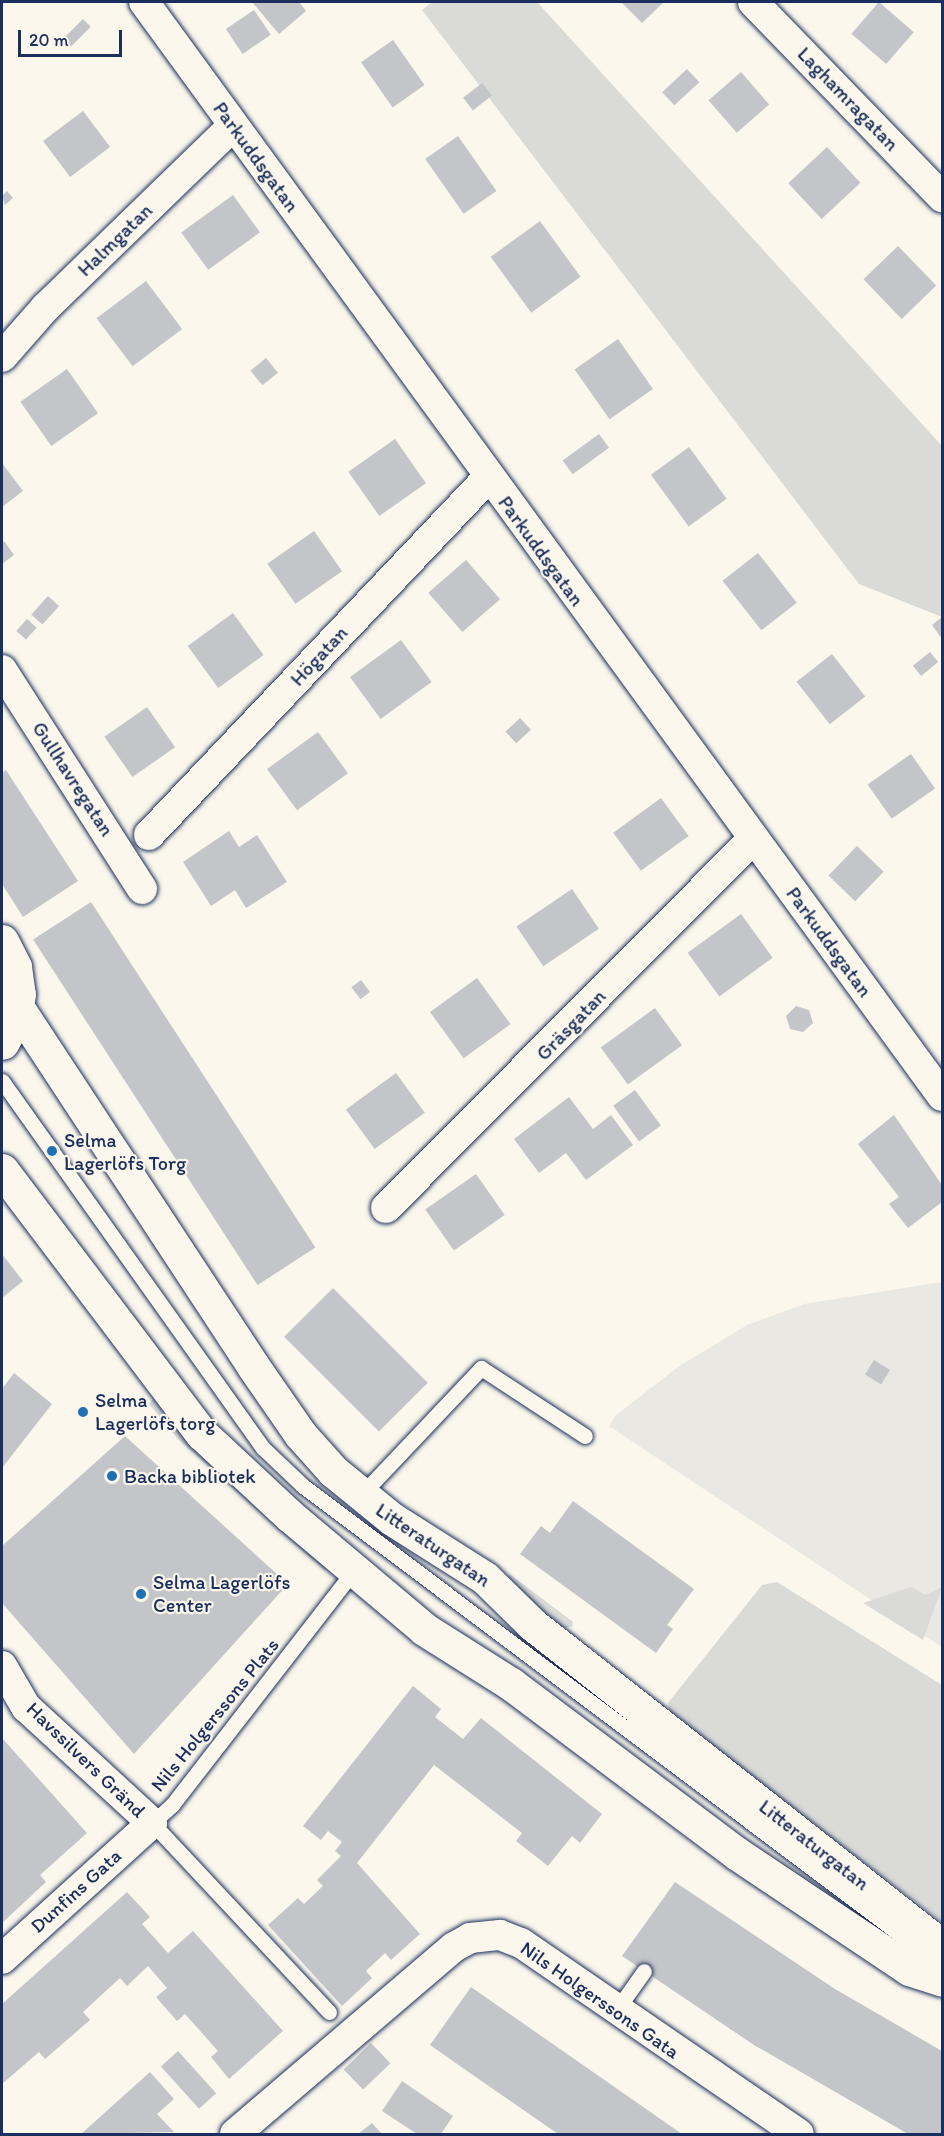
<!DOCTYPE html>
<html>
<head>
<meta charset="utf-8">
<style>
  body { margin:0 }
  #map { position:relative; width:944px; height:2136px; overflow:hidden; background:#fbf7ec; font-family:Itim,sans-serif }
  div>[style] { position:absolute }
  [style*='--x'] { left:calc(var(--x)*1px); top:calc(var(--y)*1px); width:calc(var(--w)*1px); rotate:calc(var(--a)*1deg) }
  .built>* { inset:0; background:#eae8e2 }
  .green>* { inset:0; background:#dadad7 }
  .building>* { inset:0; background:#c3c5c9; transform-origin:0 0 }
  .roads { filter:drop-shadow(0 0 2px #1b2f5e) drop-shadow(0 0 2px #1b2f5e) }
  .service>* { height:15px; margin:-7.5px; padding:0 7.5px; transform-origin:7.5px; border-radius:7.5px; background:#fbf7ec }
  .minor>* { height:30px; margin:-15px; padding:0 15px; transform-origin:15px; border-radius:15px; background:#fbf7ec }
  .tertiary>* { height:33px; margin:-16.5px; padding:0 16.5px; transform-origin:16.5px; border-radius:16.5px; background:#fbf7ec }
  .dots>* { width:16px; height:16px; translate:-50% -50%; box-sizing:border-box; border:3px solid #fbf7ec; border-radius:50% }
  span { translate:-50% -50%; white-space:nowrap; text-align:center; line-height:1.15; -webkit-text-stroke:4.5px #fbf7ec; paint-order:stroke }
  .street-label { font-size:20px; color:#1b2f5e }
  .poi-label { font-size:20px; color:#1b2f5e }
  .left { translate:0 -50%; text-align:left }
  .frame { position:absolute; inset:0; border:3px solid #1b2f5e; pointer-events:none }
  .scale { position:absolute; left:18px; top:30px; width:104px; height:27px; box-sizing:border-box; border:3px solid #1b2f5e; border-top:0; padding-left:8px; font-size:18px; line-height:21px; white-space:nowrap; color:#1b2f5e; -webkit-text-stroke:4px #fbf7ec; paint-order:stroke }
</style>
</head>
<body>
<div id="map">
  <div class="built">
    <div style="clip-path:polygon(942px 1282px,942px 1647px,609px 1426px,615px 1416px,678px 1367px,747px 1325px,804px 1304px)"></div>
  </div>
  <div class="green">
    <div style="clip-path:polygon(432px 2px,537px 2px,942px 446px,942px 617px,859px 584px,422px 10px)"></div>
    <div style="clip-path:polygon(154px 1397px,326px 1565px,325px 1571px,178px 1439px,149px 1404px)"></div>
    <div style="clip-path:polygon(511px 1575px,573px 1622px,572px 1627px,559px 1628px,502px 1578px)"></div>
    <div style="clip-path:polygon(777px 1582px,942px 1685px,942px 1922px,670px 1714px,668px 1703px,762px 1585px)"></div>
    <div style="clip-path:polygon(911px 1587px,926px 1595px,942px 1587px,923px 1640px,863px 1603px)"></div>
  </div>
  <div class="building">
    <div style="clip-path:polygon(252px 2px,299px 2px,306px 11px,279px 34px)"></div>
    <div style="clip-path:polygon(621px 2px,664px 2px,642px 23px)"></div>
    <div style="left:879px;top:2px;width:46px;height:42px;rotate:41deg"></div>
    <div style="left:254px;top:10px;width:30px;height:34px;rotate:56deg"></div>
    <div style="left:83px;top:19px;width:11px;height:28px;rotate:45deg"></div>
    <div style="left:393px;top:40px;width:55px;height:39px;rotate:55deg"></div>
    <div style="left:687px;top:69px;width:18px;height:34px;rotate:47deg"></div>
    <div style="left:741px;top:72px;width:43px;height:43px;rotate:49deg"></div>
    <div style="left:482px;top:83px;width:16px;height:24px;rotate:52deg"></div>
    <div style="left:83px;top:111px;width:45px;height:50px;rotate:53deg"></div>
    <div style="left:458px;top:136px;width:67px;height:40px;rotate:55deg"></div>
    <div style="left:827px;top:147px;width:49px;height:53px;rotate:47deg"></div>
    <div style="clip-path:polygon(7px 191px,13px 198px,5px 205px,2px 196px)"></div>
    <div style="left:233px;top:195px;width:46px;height:64px;rotate:54deg"></div>
    <div style="left:540px;top:221px;width:69px;height:61px;rotate:54deg"></div>
    <div style="left:898px;top:246px;width:55px;height:48px;rotate:46deg"></div>
    <div style="left:146px;top:281px;width:60px;height:62px;rotate:53deg"></div>
    <div style="left:618px;top:339px;width:61px;height:53px;rotate:55deg"></div>
    <div style="left:266px;top:358px;width:19px;height:20px;rotate:51deg"></div>
    <div style="left:67px;top:369px;width:54px;height:57px;rotate:55deg"></div>
    <div style="left:599px;top:434px;width:17px;height:45px;rotate:54deg"></div>
    <div style="left:395px;top:439px;width:54px;height:57px;rotate:55deg"></div>
    <div style="left:689px;top:447px;width:64px;height:47px;rotate:54deg"></div>
    <div style="clip-path:polygon(2px 463px,23px 491px,2px 507px)"></div>
    <div style="left:314px;top:531px;width:49px;height:57px;rotate:55deg"></div>
    <div style="clip-path:polygon(4px 541px,14px 555px,2px 564px,2px 543px)"></div>
    <div style="left:758px;top:553px;width:63px;height:45px;rotate:52deg"></div>
    <div style="left:466px;top:560px;width:52px;height:50px;rotate:49deg"></div>
    <div style="left:48px;top:596px;width:15px;height:25px;rotate:42deg"></div>
    <div style="left:233px;top:613px;width:52px;height:56px;rotate:54deg"></div>
    <div style="clip-path:polygon(942px 617px,942px 639px,932px 625px)"></div>
    <div style="left:27px;top:619px;width:13px;height:16px;rotate:42deg"></div>
    <div style="left:401px;top:640px;width:52px;height:63px;rotate:54deg"></div>
    <div style="left:930px;top:652px;width:13px;height:22px;rotate:51deg"></div>
    <div style="left:832px;top:654px;width:54px;height:45px;rotate:52deg"></div>
    <div style="left:147px;top:707px;width:49px;height:52px;rotate:55deg"></div>
    <div style="left:520px;top:718px;width:16px;height:20px;rotate:47deg"></div>
    <div style="left:318px;top:732px;width:51px;height:63px;rotate:54deg"></div>
    <div style="left:911px;top:754px;width:42px;height:53px;rotate:55deg"></div>
    <div style="clip-path:polygon(6px 770px,78px 881px,23px 917px,2px 884px,2px 773px)"></div>
    <div style="left:661px;top:798px;width:47px;height:59px;rotate:54deg"></div>
    <div style="clip-path:polygon(229px 831px,239px 847px,257px 835px,287px 882px,246px 908px,235px 890px,211px 906px,183px 862px)"></div>
    <div style="left:857px;top:846px;width:37px;height:41px;rotate:44deg"></div>
    <div style="left:572px;top:889px;width:48px;height:67px;rotate:56deg"></div>
    <div style="left:91px;top:902px;width:412px;height:69px;rotate:57deg"></div>
    <div style="left:741px;top:914px;width:54px;height:66px;rotate:54deg"></div>
    <div style="left:477px;top:978px;width:57px;height:58px;rotate:54deg"></div>
    <div style="left:361px;top:980px;width:15px;height:12px;rotate:53deg"></div>
    <div style="clip-path:polygon(796px 1006px,809px 1010px,813px 1023px,803px 1032px,790px 1029px,786px 1016px)"></div>
    <div style="left:655px;top:1008px;width:46px;height:67px;rotate:54deg"></div>
    <div style="left:396px;top:1073px;width:49px;height:62px;rotate:54deg"></div>
    <div style="left:635px;top:1090px;width:44px;height:27px;rotate:54deg"></div>
    <div style="clip-path:polygon(569px 1097px,593px 1129px,611px 1115px,633px 1145px,586px 1180px,566px 1153px,539px 1173px,514px 1139px)"></div>
    <div style="clip-path:polygon(894px 1115px,942px 1185px,942px 1202px,908px 1228px,889px 1204px,899px 1197px,858px 1144px)"></div>
    <div style="left:476px;top:1174px;width:50px;height:62px;rotate:55deg"></div>
    <div style="clip-path:polygon(2px 1254px,23px 1281px,2px 1298px)"></div>
    <div style="left:333px;top:1288px;width:134px;height:69px;rotate:45deg"></div>
    <div style="left:874px;top:1360px;width:19px;height:17px;rotate:32deg"></div>
    <div style="clip-path:polygon(14px 1373px,52px 1404px,2px 1468px,2px 1389px)"></div>
    <div style="clip-path:polygon(125px 1436px,288px 1584px,134px 1754px,2px 1603px,2px 1546px)"></div>
    <div style="clip-path:polygon(573px 1501px,694px 1589px,667px 1625px,673px 1629px,656px 1653px,520px 1554px,541px 1526px,550px 1533px)"></div>
    <div style="clip-path:polygon(413px 1686px,441px 1709px,435px 1717px,463px 1739px,481px 1718px,602px 1814px,580px 1843px,572px 1836px,548px 1866px,516px 1841px,522px 1833px,434px 1765px,357px 1863px,420px 1934px,391px 1960px,385px 1953px,366px 1971px,372px 1978px,342px 2006px,268px 1925px,298px 1898px,304px 1904px,323px 1886px,317px 1880px,341px 1856px,335px 1851px,342px 1842px,328px 1831px,321px 1840px,303px 1826px)"></div>
    <div style="clip-path:polygon(2px 1738px,87px 1833px,40px 1875px,46px 1882px,2px 1923px)"></div>
    <div style="clip-path:polygon(675px 1882px,835px 1989px,942px 2051px,942px 2134px,908px 2134px,754px 2045px,622px 1956px)"></div>
    <div style="clip-path:polygon(127px 1892px,150px 1917px,142px 1924px,168px 1953px,193px 1931px,283px 2031px,229px 2079px,211px 2057px,218px 2051px,185px 2014px,177px 2021px,156px 1997px,167px 1988px,148px 1966px,127px 1986px,120px 1978px,83px 2012px,90px 2020px,45px 2059px,39px 2052px,2px 2084px,2px 2004px)"></div>
    <div style="clip-path:polygon(471px 1987px,682px 2134px,558px 2134px,470px 2073px,430px 2045px)"></div>
    <div style="left:371px;top:2043px;width:28px;height:38px;rotate:46deg"></div>
    <div style="left:178px;top:2051px;width:57px;height:23px;rotate:48deg"></div>
    <div style="clip-path:polygon(150px 2072px,174px 2099px,157px 2114px,174px 2132px,81px 2134px)"></div>
    <div style="clip-path:polygon(402px 2081px,453px 2116px,441px 2134px,417px 2134px,382px 2111px)"></div>
    <div style="clip-path:polygon(372px 2123px,382px 2134px,358px 2134px)"></div>
  </div>
  <div class="roads">
    <div class="service">
      <div style="--x:2;--y:1081;--w:450;--a:54.6"></div>
      <div style="--x:263;--y:1448;--w:55;--a:43.5"></div>
      <div style="--x:303;--y:1486;--w:793;--a:36.9"></div>
      <div style="--x:361;--y:1495;--w:175;--a:-46.6"></div>
      <div style="--x:481;--y:1368;--w:124;--a:33.2"></div>
      <div style="--x:329;--y:2012;--w:259;--a:-133.1"></div>
      <div style="--x:152;--y:1823;--w:27;--a:-42"></div>
      <div style="--x:172;--y:1805;--w:300;--a:-52.2"></div>
      <div style="--x:615;--y:2012;--w:50;--a:-54.7"></div>
    </div>
    <div class="minor">
      <div style="--x:144;--y:2;--w:1354;--a:53.89"></div>
      <div style="--x:753;--y:2;--w:272;--a:45.9"></div>
      <div style="--x:2;--y:357;--w:67;--a:-48.7"></div>
      <div style="--x:46;--y:307;--w:260;--a:-44.1"></div>
      <div style="--x:2;--y:670;--w:260;--a:57.4"></div>
      <div style="--x:149;--y:835;--w:492;--a:-46.5"></div>
      <div style="--x:386;--y:1208;--w:519;--a:-45.16"></div>
      <div style="--x:2;--y:1666;--w:48;--a:59.7"></div>
      <div style="--x:26;--y:1707;--w:171;--a:42.6"></div>
      <div style="--x:152;--y:1823;--w:202;--a:137.8"></div>
      <div style="--x:235;--y:2134;--w:288;--a:-40.5"></div>
      <div style="--x:454;--y:1947;--w:18;--a:-29"></div>
      <div style="--x:470;--y:1938;--w:30;--a:-6"></div>
      <div style="--x:500;--y:1935;--w:22;--a:21"></div>
      <div style="--x:521;--y:1943;--w:337;--a:34.5"></div>
    </div>
    <div class="tertiary">
      <div style="--x:2;--y:941;--w:29;--a:63"></div>
      <div style="--x:15;--y:967;--w:27;--a:82"></div>
      <div style="--x:19;--y:994;--w:26;--a:99"></div>
      <div style="--x:15;--y:1020;--w:26;--a:119"></div>
      <div style="--x:18;--y:1008;--w:428;--a:56.7"></div>
      <div style="--x:253;--y:1366;--w:83;--a:55.3"></div>
      <div style="--x:300;--y:1434;--w:50;--a:48.3"></div>
      <div style="--x:333;--y:1471;--w:76;--a:39.1"></div>
      <div style="--x:392;--y:1519;--w:110;--a:32.4"></div>
      <div style="--x:485;--y:1578;--w:67;--a:44.4"></div>
      <div style="--x:533;--y:1625;--w:520;--a:38.13"></div>
      <div style="--x:2;--y:1170;--w:331;--a:52.9"></div>
      <div style="--x:202;--y:1434;--w:120;--a:43"></div>
      <div style="--x:290;--y:1516;--w:175;--a:40.1"></div>
      <div style="--x:424;--y:1629;--w:103;--a:32.3"></div>
      <div style="--x:511;--y:1684;--w:281;--a:36.9"></div>
      <div style="--x:736;--y:1853;--w:208;--a:33.8"></div>
      <div style="--x:909;--y:1969;--w:35;--a:18"></div>
    </div>
  </div>
  <div class="dots">
    <div style="left:52px;top:1151px;background:#1f6fb2"></div>
    <div style="left:83px;top:1412px;background:#1f6fb2"></div>
    <div style="left:112px;top:1476px;background:#1f6fb2"></div>
    <div style="left:141px;top:1594px;background:#1f6fb2"></div>
  </div>
  <div class="street-label">
    <span style="left:848px;top:99px;rotate:46deg">Laghamragatan</span>
    <span style="left:256px;top:157px;rotate:54deg">Parkuddsgatan</span>
    <span style="left:115px;top:240px;rotate:-44deg">Halmgatan</span>
    <span style="left:541px;top:551px;rotate:54deg">Parkuddsgatan</span>
    <span style="left:319px;top:656px;rotate:-47deg">Högatan</span>
    <span style="left:73px;top:779px;rotate:57deg">Gullhavregatan</span>
    <span style="left:829px;top:942px;rotate:54deg">Parkuddsgatan</span>
    <span style="left:571px;top:1025px;rotate:-46deg">Gräsgatan</span>
    <span style="left:433px;top:1545px;rotate:34deg">Litteraturgatan</span>
    <span style="left:215px;top:1715px;rotate:-51deg">Nils Holgerssons Plats</span>
    <span style="left:86px;top:1760px;rotate:44deg">Havssilvers Gränd</span>
    <span style="left:814px;top:1845px;rotate:38deg">Litteraturgatan</span>
    <span style="left:76px;top:1891px;rotate:-42deg">Dunfins Gata</span>
    <span style="left:600px;top:2000px;rotate:35deg">Nils Holgerssons Gata</span>
  </div>
  <div class="poi-label">
    <span class="left" style="left:64px;top:1152px">Selma<br>Lagerlöfs Torg</span>
    <span class="left" style="left:95px;top:1412px">Selma<br>Lagerlöfs torg</span>
    <span class="left" style="left:124px;top:1476px">Backa bibliotek</span>
    <span class="left" style="left:153px;top:1594px">Selma Lagerlöfs<br>Center</span>
  </div>
  <div class="frame"></div>
  <div class="scale">20 m</div>
</div>
</body>
</html>
